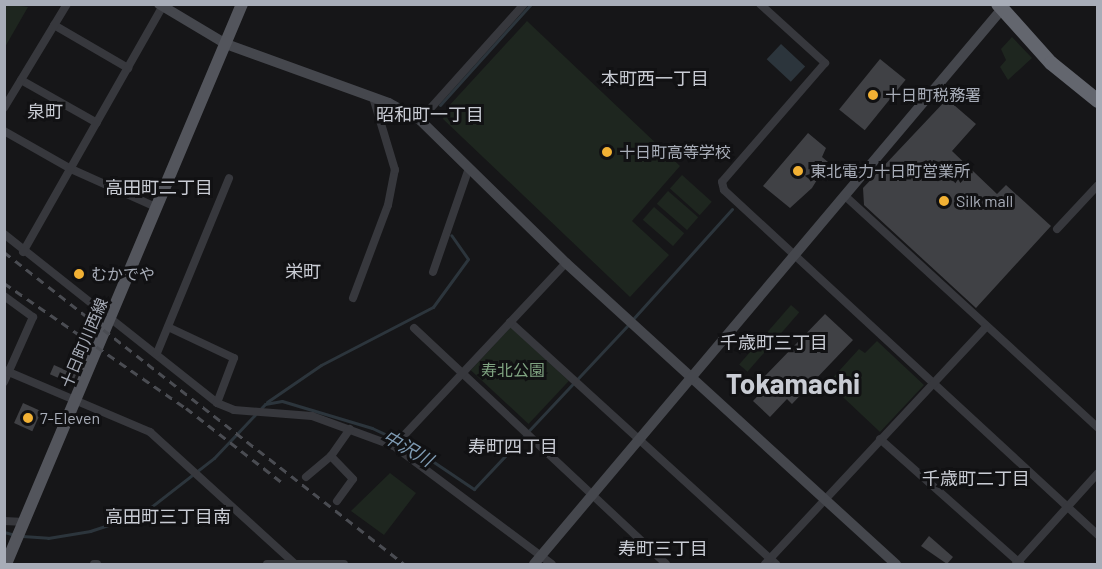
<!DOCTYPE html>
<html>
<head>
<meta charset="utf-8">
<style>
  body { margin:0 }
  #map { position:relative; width:1102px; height:569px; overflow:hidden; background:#161618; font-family:Barlow,"Noto Sans JP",sans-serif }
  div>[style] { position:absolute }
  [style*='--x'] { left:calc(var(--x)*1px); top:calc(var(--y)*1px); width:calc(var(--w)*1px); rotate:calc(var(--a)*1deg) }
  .green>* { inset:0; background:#1e261f; transform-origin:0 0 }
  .water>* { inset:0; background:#2c353c; transform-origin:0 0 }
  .stream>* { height:3px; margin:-1.5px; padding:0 1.5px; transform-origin:1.5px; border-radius:1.5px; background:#2c353c }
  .building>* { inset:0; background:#404145; transform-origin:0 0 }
  .street>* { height:8px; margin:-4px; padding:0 4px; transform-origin:4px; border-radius:4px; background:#37383d }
  .secondary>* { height:10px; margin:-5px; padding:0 5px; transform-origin:5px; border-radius:5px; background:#45474d }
  .primary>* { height:12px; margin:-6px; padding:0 6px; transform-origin:6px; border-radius:6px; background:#53555c }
  .highway>* { height:14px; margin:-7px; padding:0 7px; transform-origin:7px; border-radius:7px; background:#63666e }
  .rail>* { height:3px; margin-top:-1.5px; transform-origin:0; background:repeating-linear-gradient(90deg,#4a4c52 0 8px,transparent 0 14px) }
  .dots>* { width:16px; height:16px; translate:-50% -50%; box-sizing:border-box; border:3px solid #111113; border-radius:50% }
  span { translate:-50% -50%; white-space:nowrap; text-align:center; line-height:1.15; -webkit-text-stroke:6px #111113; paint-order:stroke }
  .poi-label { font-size:16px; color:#a8adb8 }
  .left { translate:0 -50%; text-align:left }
  .street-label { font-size:16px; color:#a8adb8 }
  .park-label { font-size:16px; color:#7fa381 }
  .neighbourhood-label { font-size:18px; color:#c9ccd4 }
  .water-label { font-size:18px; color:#7f9bb3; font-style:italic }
  .town-label { font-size:28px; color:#c9ccd4; font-weight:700 }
  .frame { position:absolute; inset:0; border:6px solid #a8adb8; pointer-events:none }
</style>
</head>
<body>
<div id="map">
  <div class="green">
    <div style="clip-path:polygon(5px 4px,28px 7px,5px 47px,4px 5px)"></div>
    <div style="clip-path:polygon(527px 21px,680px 166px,632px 221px,669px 255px,630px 297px,443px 119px,447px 108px)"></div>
    <div style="clip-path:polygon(1012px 37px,1032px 58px,1008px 80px,1000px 67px,1006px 60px,1001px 49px)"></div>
    <div style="left:682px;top:175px;width:40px;height:18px;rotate:42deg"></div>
    <div style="left:668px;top:191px;width:40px;height:17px;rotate:41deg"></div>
    <div style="left:654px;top:207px;width:40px;height:17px;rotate:41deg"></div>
    <div style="left:791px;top:305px;width:11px;height:79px;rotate:41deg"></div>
    <div style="left:511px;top:327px;width:79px;height:59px;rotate:43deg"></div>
    <div style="clip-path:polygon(877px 341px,924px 385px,880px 432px,828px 383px,859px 349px,865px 353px)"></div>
    <div style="clip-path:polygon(390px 473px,416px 493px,384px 535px,351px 511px)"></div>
  </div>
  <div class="water">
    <div style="left:781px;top:44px;width:33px;height:21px;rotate:43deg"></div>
  </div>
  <div class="stream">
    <div style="--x:440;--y:105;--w:136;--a:-48"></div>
    <div style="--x:633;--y:319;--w:148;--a:-48"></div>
    <div style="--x:267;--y:402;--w:65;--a:-34.4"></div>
    <div style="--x:321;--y:365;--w:126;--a:-27.4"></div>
    <div style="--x:433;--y:307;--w:59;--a:-53.9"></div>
    <div style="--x:468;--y:259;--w:29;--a:-125"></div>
    <div style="--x:4;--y:532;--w:11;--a:15"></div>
    <div style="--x:22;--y:536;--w:26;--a:4"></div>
    <div style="--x:48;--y:538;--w:43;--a:-9.5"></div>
    <div style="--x:90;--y:531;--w:55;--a:-18.1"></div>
    <div style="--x:142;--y:514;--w:91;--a:-37.9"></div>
    <div style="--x:214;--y:458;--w:74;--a:-46.6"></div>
    <div style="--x:265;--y:404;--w:17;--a:-10"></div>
    <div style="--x:282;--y:401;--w:94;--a:16.7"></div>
    <div style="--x:372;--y:428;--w:38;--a:25"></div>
    <div style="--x:407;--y:444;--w:81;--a:33.9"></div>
    <div style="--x:474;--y:489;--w:226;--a:-46.8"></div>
  </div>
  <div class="building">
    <div style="left:880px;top:59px;width:33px;height:65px;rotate:39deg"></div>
    <div style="clip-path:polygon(947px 99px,976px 124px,952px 151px,997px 194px,1006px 185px,1051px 226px,976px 308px,864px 205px,863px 188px)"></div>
    <div style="clip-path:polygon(808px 133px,826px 148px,822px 157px,828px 162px,812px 188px,790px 208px,763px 186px)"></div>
    <div style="clip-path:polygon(825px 314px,853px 340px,792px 404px,787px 399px,770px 417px,753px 401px,770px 383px,764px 377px)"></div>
    <div style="left:54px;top:365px;width:24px;height:10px;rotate:24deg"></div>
    <div style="left:23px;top:403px;width:20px;height:22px;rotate:24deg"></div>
    <div style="clip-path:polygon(929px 536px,953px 557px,947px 564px,921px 546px)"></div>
  </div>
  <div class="street">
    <div style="--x:760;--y:4;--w:88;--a:42.2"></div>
    <div style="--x:825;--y:63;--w:157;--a:130.9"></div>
    <div style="--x:722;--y:182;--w:8;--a:76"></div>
    <div style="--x:724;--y:190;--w:509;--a:42.69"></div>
    <div style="--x:54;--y:25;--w:86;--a:30.2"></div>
    <div style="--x:21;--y:80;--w:87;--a:29.5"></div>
    <div style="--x:4;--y:108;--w:122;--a:-58.8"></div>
    <div style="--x:420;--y:120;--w:156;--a:-48.1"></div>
    <div style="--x:4;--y:131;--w:77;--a:29.6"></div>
    <div style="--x:71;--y:169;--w:95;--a:24.1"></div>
    <div style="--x:844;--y:195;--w:345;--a:42.5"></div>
    <div style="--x:1057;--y:229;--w:60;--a:-47"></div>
    <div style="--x:4;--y:234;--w:272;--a:38.4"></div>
    <div style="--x:217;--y:403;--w:18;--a:22"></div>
    <div style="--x:234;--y:410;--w:78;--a:4.4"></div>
    <div style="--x:312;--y:416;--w:87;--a:20.1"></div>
    <div style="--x:394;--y:446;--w:197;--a:36.8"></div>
    <div style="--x:23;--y:252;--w:285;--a:-60.4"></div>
    <div style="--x:433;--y:272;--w:110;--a:-70.9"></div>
    <div style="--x:4;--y:296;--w:36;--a:36"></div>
    <div style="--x:33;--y:317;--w:71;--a:114"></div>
    <div style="--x:353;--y:298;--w:99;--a:-69.4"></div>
    <div style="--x:388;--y:205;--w:36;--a:-79"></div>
    <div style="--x:395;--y:170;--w:76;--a:-106.8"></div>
    <div style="--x:510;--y:322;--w:360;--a:42.3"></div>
    <div style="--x:168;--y:327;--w:73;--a:25.2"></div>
    <div style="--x:234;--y:358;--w:48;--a:110.7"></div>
    <div style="--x:414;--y:328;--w:345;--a:43.1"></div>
    <div style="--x:157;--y:353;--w:189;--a:-67.6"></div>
    <div style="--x:4;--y:370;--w:159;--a:23"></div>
    <div style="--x:150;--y:432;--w:196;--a:42.3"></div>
    <div style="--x:880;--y:439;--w:188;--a:41.6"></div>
    <div style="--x:394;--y:446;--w:251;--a:-46.8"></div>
    <div style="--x:306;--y:477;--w:33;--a:-40"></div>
    <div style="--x:337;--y:501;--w:27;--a:-54"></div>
    <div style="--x:353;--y:479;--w:32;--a:-134"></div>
    <div style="--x:331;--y:456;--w:33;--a:-55"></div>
    <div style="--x:4;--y:521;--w:21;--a:3"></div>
    <div style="--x:94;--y:564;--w:3;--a:0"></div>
    <div style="--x:267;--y:564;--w:77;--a:0"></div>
    <div style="--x:765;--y:564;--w:323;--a:-47"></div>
    <div style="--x:1016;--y:564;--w:122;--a:-48"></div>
  </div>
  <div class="secondary">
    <div style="--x:159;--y:4;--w:78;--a:30.8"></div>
    <div style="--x:226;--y:44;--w:173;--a:19.9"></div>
    <div style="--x:389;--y:103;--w:35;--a:29"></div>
    <div style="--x:420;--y:120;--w:204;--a:44.4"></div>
    <div style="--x:566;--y:263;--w:447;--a:42.4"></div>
    <div style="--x:534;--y:564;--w:725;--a:-49.87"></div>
  </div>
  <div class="primary">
    <div style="--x:6;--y:564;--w:608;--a:-67.15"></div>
  </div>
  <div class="highway">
    <div style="--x:998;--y:4;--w:79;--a:48.1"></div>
    <div style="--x:1051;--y:63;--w:60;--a:39"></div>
  </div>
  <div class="rail">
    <div style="--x:4;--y:252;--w:507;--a:37.95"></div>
    <div style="--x:4;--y:283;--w:221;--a:34.5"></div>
    <div style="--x:186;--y:408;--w:124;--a:37.8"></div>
  </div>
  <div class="dots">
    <div style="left:873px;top:95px;background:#f2b134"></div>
    <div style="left:607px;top:152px;background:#f2b134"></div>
    <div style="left:798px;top:171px;background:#f2b134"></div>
    <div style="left:944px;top:201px;background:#f2b134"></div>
    <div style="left:79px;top:274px;background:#f2b134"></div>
    <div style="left:28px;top:418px;background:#f2b134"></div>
  </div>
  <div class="poi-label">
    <span class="left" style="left:885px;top:95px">十日町税務署</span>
    <span class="left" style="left:619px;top:152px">十日町高等学校</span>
    <span class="left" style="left:810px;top:171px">東北電力十日町営業所</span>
    <span class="left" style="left:956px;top:201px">Silk mall</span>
    <span class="left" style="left:91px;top:274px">むかでや</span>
    <span class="left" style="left:40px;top:418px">7-Eleven</span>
  </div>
  <div class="street-label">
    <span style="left:84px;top:343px;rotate:-67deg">十日町川西線</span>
  </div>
  <div class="park-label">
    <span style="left:513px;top:370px">寿北公園</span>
  </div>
  <div class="neighbourhood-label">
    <span style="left:655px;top:78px">本町西一丁目</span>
    <span style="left:45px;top:111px">泉町</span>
    <span style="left:430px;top:114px">昭和町一丁目</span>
    <span style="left:159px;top:187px">高田町二丁目</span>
    <span style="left:303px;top:271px">栄町</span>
    <span style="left:774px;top:342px">千歳町三丁目</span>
    <span style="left:513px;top:446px">寿町四丁目</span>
    <span style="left:976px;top:478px">千歳町二丁目</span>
    <span style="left:168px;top:516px">高田町三丁目南</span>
    <span style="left:663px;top:548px">寿町三丁目</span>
  </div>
  <div class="water-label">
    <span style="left:408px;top:448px;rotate:30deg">中沢川</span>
  </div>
  <div class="town-label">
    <span style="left:793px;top:383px">Tokamachi</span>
  </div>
  <div class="frame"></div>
</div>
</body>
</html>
